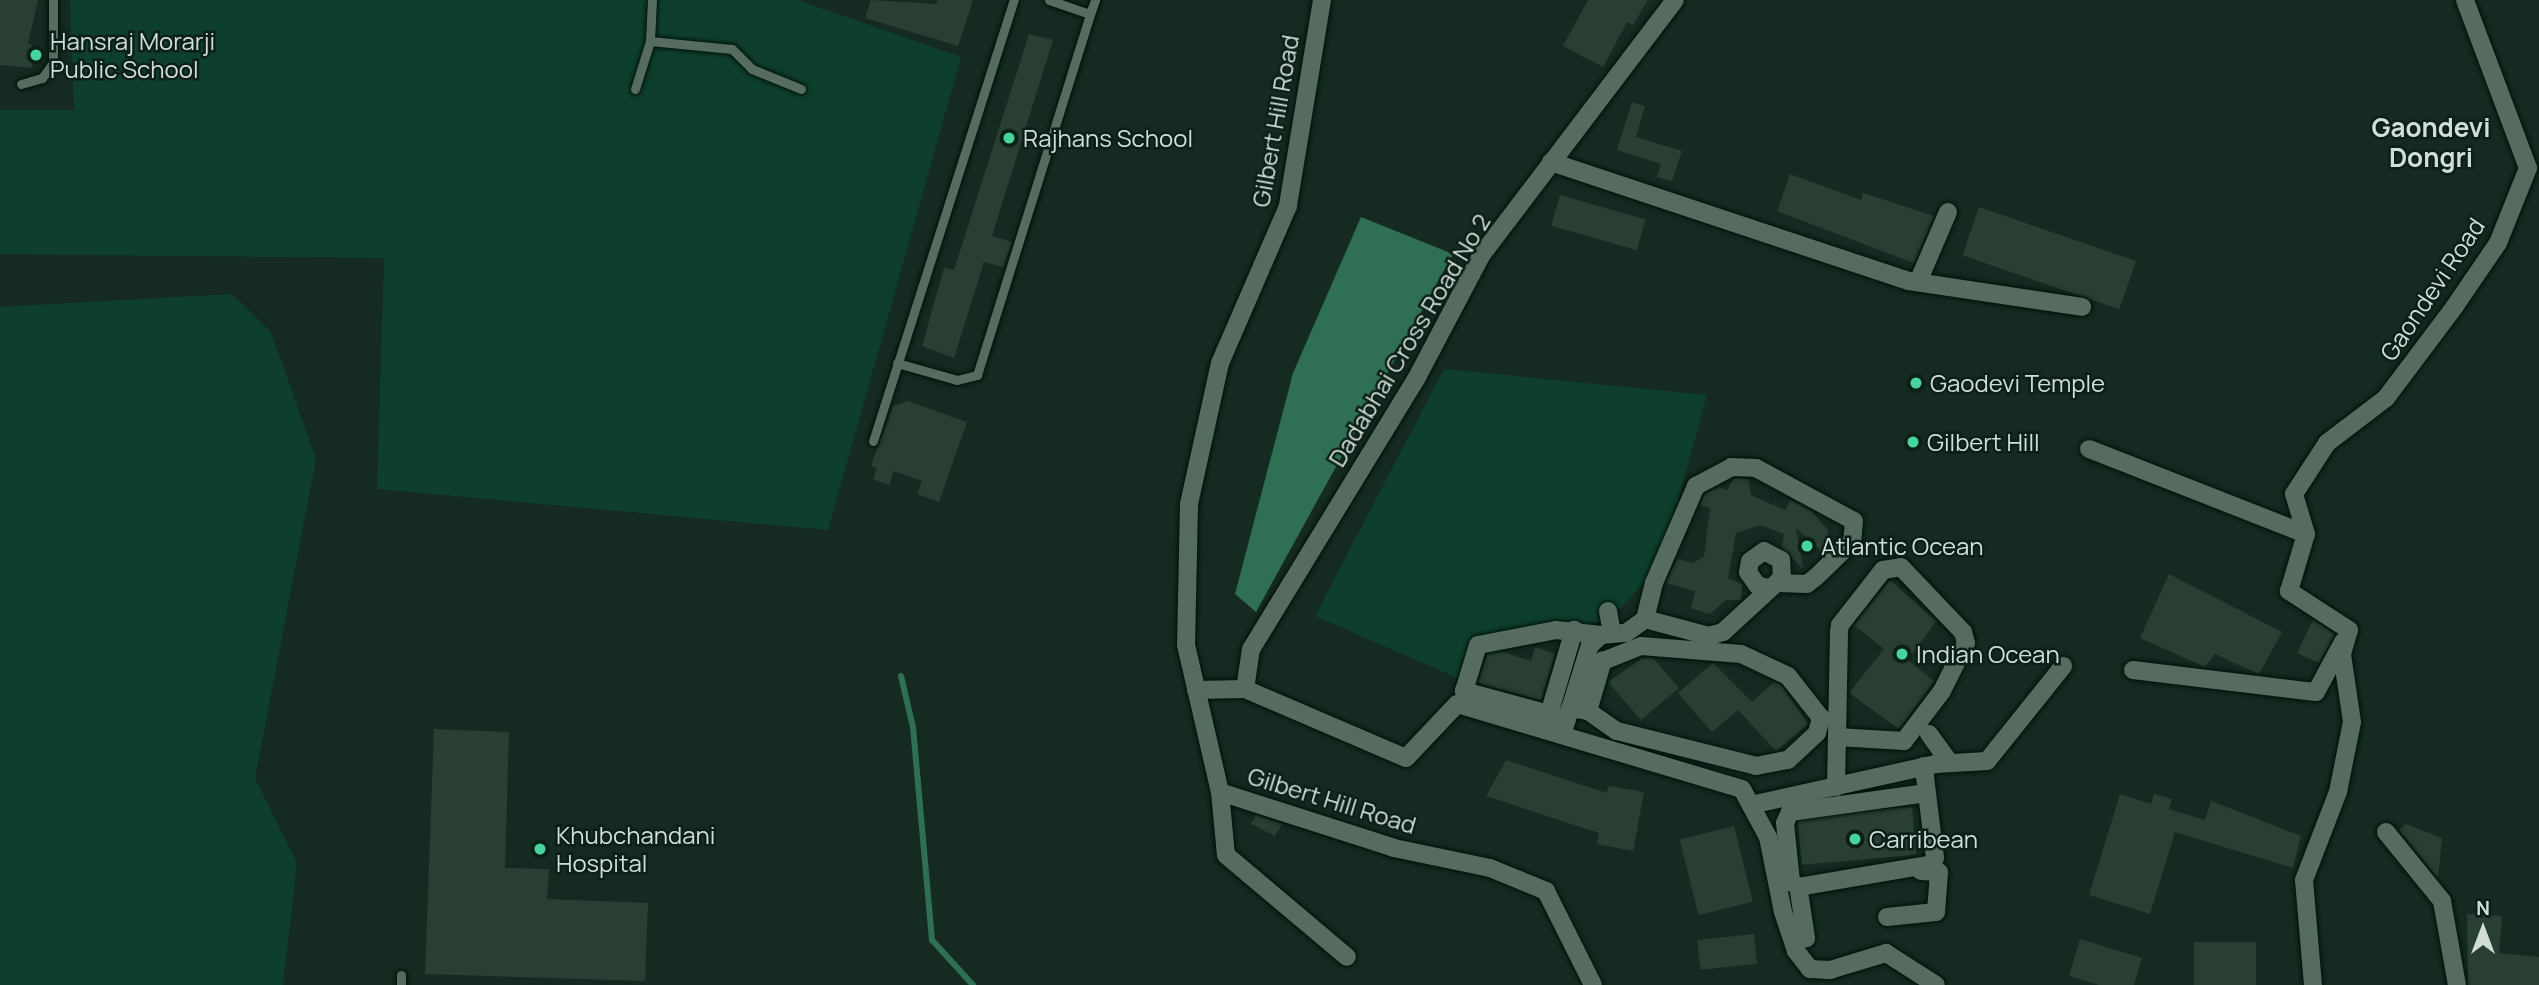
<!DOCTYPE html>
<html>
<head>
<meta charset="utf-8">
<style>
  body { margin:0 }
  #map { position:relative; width:2539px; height:985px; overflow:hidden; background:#152a20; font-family:Manrope,sans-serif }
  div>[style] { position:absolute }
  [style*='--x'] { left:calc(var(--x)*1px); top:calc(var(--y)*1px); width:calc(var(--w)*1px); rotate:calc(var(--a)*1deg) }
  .green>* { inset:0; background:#0e3f2c }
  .water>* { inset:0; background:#2f6f54 }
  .stream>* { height:6px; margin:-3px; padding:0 3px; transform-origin:3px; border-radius:3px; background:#2f6f54 }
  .building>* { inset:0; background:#2a3f34; transform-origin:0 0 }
  .roads { filter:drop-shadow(0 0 2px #01120a) drop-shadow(0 0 2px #01120a) }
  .service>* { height:9px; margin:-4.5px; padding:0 4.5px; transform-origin:4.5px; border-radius:4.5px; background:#566c61 }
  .minor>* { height:18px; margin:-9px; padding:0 9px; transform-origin:9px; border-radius:9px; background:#566c61 }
  .tertiary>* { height:18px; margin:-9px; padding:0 9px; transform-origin:9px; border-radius:9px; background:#566c61 }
  .dots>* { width:19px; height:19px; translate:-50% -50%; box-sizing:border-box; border:4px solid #0c2017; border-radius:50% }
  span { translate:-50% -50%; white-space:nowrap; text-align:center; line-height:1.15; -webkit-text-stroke:5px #0c2017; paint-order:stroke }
  .poi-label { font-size:24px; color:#d1ded7 }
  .left { translate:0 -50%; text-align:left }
  .street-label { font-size:24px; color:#d1ded7 }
  .neighbourhood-label { font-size:26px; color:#d1ded7; font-weight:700 }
  .north { position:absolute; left:2448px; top:894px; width:70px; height:70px; -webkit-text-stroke:5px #0c2017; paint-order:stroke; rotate:0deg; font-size:19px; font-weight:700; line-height:28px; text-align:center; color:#d1ded7 }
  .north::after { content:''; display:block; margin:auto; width:24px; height:32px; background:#d1ded7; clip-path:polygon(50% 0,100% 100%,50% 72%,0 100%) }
</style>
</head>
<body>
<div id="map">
  <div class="green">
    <div style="clip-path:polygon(70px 0,798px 0,961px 57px,828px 530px,377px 489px,384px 258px,0 254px,0 110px,74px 110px)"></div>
    <div style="clip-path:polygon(232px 294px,271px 332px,316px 459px,255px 778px,297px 863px,283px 985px,0 985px,0 307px)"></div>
    <div style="clip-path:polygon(1444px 369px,1707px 395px,1660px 566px,1611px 618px,1469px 661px,1460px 679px,1315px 616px)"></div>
  </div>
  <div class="water">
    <div style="clip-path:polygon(1361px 217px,1453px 254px,1256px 612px,1235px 594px,1293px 373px)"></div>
  </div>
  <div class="stream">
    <div style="--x:901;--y:676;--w:52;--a:76.8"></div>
    <div style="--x:913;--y:727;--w:214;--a:84.9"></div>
    <div style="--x:932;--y:940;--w:61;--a:47.7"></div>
  </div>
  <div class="building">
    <div style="clip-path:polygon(0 0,38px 0,28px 43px,36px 48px,31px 68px,0 65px)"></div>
    <div style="clip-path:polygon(871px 0,936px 4px,938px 0,973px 0,958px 46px,865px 18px)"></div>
    <div style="clip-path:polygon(1588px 0,1648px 0,1633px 25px,1627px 22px,1603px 67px,1563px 46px)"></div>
    <div style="clip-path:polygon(1029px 34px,1053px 40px,992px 236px,1012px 242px,1003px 267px,984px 262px,954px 358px,922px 346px,944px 268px,954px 270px)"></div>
    <div style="clip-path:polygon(1632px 102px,1645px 106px,1636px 137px,1682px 151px,1672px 181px,1657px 177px,1661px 164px,1617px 150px)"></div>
    <div style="clip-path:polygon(1790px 174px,1861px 200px,1863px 193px,1934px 216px,1914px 263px,1777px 211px)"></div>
    <div style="left:1560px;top:195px;width:89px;height:32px;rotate:16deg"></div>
    <div style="left:1979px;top:207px;width:166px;height:51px;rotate:19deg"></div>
    <div style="clip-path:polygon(908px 401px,967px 422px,939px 502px,917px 494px,922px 481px,894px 471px,889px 485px,873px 479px,877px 468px,871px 466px,893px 406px)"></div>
    <div style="clip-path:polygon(1734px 478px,1748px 479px,1751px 495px,1768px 503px,1786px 510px,1790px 500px,1811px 511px,1828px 530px,1828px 550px,1824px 553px,1796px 528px,1803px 569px,1782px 548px,1784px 534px,1760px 525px,1736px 533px,1728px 578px,1742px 584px,1741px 600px,1726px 600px,1710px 614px,1691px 608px,1695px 591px,1666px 583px,1677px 559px,1693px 563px,1704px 557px,1710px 508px,1700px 505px,1705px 494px,1718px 487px,1727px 490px)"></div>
    <div style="clip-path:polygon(2169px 574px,2282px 632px,2259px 674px,2215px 654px,2205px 667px,2140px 638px)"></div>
    <div style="clip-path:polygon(1890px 580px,1936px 621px,1908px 660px,1934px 681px,1899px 729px,1849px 693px,1884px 649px,1854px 625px)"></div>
    <div style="clip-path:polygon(2313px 620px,2335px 634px,2319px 663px,2297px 653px)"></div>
    <div style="clip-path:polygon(1535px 647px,1555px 654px,1541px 700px,1478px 683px,1487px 655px,1503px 652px,1531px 661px)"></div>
    <div style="clip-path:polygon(1643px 658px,1653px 658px,1679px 688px,1641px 720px,1608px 682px)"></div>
    <div style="clip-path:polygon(1713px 663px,1752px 702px,1774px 682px,1781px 685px,1808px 724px,1776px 751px,1738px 710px,1712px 732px,1678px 693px)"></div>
    <div style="clip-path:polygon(434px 729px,509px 732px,505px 868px,549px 869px,547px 899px,648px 903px,645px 981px,425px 974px)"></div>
    <div style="clip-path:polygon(1506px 760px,1607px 793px,1609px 786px,1644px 792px,1633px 851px,1597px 844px,1599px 833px,1486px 796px)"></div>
    <div style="clip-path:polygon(2120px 794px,2151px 804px,2154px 794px,2172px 799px,2169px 809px,2205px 820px,2211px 801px,2301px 836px,2293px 868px,2175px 832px,2150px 914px,2089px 895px)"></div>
    <div style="left:1912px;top:807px;width:48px;height:115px;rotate:85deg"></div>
    <div style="clip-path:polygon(1256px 815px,1282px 824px,1275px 836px,1251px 824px)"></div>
    <div style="clip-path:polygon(2406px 824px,2442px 838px,2438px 878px,2399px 830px)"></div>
    <div style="left:1734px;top:826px;width:78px;height:56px;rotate:76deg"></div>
    <div style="clip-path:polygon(2467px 914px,2502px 916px,2499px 953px,2539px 957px,2539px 985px,2468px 985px)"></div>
    <div style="left:1754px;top:934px;width:30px;height:57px;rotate:84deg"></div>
    <div style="clip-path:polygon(2080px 939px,2142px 958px,2134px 985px,2099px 985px,2069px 976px)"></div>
    <div style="left:2194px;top:942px;width:62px;height:43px"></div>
  </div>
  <div class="roads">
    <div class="service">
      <div style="--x:1049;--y:0;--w:43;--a:18.9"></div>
      <div style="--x:1090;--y:14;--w:15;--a:-70"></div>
      <div style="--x:650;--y:41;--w:82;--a:5.6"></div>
      <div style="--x:732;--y:49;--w:28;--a:45"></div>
      <div style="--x:752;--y:69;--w:53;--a:22.2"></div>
      <div style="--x:21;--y:84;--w:22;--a:-16"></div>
      <div style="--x:42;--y:78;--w:19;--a:-54"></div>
      <div style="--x:53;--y:63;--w:63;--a:-90"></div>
      <div style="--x:635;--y:89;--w:50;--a:-72.6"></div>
      <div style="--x:650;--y:41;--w:41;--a:-87.2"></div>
      <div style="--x:897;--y:363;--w:62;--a:15.8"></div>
      <div style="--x:957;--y:380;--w:21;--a:-14"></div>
      <div style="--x:977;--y:375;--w:384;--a:-72.6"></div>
      <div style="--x:873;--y:441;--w:463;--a:-72.3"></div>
      <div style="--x:401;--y:985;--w:10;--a:-90"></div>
    </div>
    <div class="minor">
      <div style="--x:1322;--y:0;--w:209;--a:99.4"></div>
      <div style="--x:1288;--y:206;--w:171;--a:113.4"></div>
      <div style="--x:1220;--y:363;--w:144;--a:102.4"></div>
      <div style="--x:1189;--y:504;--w:141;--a:91.2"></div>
      <div style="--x:1186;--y:645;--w:151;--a:77"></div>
      <div style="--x:1220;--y:792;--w:63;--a:84.6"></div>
      <div style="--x:1226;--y:855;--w:158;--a:40.1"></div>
      <div style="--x:1551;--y:162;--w:377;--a:18.4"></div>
      <div style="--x:1909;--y:281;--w:175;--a:8.5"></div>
      <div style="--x:1918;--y:282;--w:76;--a:-66.8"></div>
      <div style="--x:2089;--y:449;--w:233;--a:21.4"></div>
      <div style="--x:1608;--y:611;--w:23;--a:80"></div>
      <div style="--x:1645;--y:619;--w:37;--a:-76"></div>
      <div style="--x:1654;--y:583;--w:106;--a:-66.6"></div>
      <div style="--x:1696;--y:486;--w:40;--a:-28"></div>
      <div style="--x:1731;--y:467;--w:25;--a:2"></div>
      <div style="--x:1756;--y:468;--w:111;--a:28.4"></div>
      <div style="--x:1854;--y:521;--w:21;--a:95"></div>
      <div style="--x:1852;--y:542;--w:50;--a:135.8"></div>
      <div style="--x:1816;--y:577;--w:11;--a:142"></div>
      <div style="--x:1807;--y:584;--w:28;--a:-178"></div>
      <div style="--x:2133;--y:670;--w:184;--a:6.9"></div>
      <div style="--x:2316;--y:692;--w:57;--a:-61.6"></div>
      <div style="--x:1196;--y:690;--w:49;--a:-1.2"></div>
      <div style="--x:1570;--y:708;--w:18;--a:9"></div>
      <div style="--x:1588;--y:711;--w:35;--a:35"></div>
      <div style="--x:1617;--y:731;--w:143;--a:14.1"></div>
      <div style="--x:1756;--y:766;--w:33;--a:-11"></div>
      <div style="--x:1788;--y:760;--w:40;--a:-43"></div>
      <div style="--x:1817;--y:733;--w:16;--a:-75"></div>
      <div style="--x:1821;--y:718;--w:53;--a:-128.2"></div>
      <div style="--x:1788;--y:676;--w:52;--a:-154.9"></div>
      <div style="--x:1741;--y:654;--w:100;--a:-175.4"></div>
      <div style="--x:1641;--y:646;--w:62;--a:158.4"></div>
      <div style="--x:1588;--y:711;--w:53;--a:-73.6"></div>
      <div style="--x:1549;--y:714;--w:88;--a:-73.4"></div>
      <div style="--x:1567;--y:719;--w:107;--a:-164.8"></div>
      <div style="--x:1464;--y:691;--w:48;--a:-73.1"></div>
      <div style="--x:1478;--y:645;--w:79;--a:-10.9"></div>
      <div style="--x:1556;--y:630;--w:45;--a:6.3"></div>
      <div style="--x:1929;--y:734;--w:34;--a:54"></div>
      <div style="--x:1562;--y:735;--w:94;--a:-72.7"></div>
      <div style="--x:1590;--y:645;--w:15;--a:-42"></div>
      <div style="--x:1601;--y:635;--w:25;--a:-5"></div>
      <div style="--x:1626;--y:633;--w:24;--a:-36"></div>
      <div style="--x:1645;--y:619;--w:66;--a:14.9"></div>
      <div style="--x:1709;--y:636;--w:15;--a:-16"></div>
      <div style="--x:1723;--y:632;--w:80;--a:-42.5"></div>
      <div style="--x:1782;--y:578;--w:18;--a:-93"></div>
      <div style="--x:1781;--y:560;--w:19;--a:-152"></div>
      <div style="--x:1764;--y:551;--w:17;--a:144"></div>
      <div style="--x:1750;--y:561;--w:11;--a:100"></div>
      <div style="--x:1748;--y:572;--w:16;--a:55"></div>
      <div style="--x:1757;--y:585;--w:11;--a:15"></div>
      <div style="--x:1924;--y:766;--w:27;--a:84"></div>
      <div style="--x:1927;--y:793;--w:65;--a:83"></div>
      <div style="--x:1935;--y:858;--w:6;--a:108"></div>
      <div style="--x:1933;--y:864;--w:136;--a:170.3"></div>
      <div style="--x:1799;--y:887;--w:9;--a:-148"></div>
      <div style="--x:1791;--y:882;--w:59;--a:-95.8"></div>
      <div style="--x:1785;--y:823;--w:12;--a:-66"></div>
      <div style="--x:1790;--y:812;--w:138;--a:-7.9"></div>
      <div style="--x:1836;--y:787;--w:50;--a:-88.9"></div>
      <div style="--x:1837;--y:737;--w:105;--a:-88.9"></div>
      <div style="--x:1839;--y:632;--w:7;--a:-82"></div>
      <div style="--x:1840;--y:625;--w:70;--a:-52"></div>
      <div style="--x:1883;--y:570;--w:18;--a:-9"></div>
      <div style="--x:1901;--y:567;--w:90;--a:46.4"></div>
      <div style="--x:1963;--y:632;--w:11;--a:75"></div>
      <div style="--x:1966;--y:643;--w:54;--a:116.6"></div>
      <div style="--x:1942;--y:691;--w:63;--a:127.2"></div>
      <div style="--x:1904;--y:741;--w:67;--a:-176.6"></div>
      <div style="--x:1220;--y:792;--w:183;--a:17.8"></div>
      <div style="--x:1394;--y:848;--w:98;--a:11.8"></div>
      <div style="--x:1490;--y:868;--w:61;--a:22.3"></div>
      <div style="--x:1546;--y:891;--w:105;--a:63.4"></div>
      <div style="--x:1751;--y:805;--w:189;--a:-12.5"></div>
      <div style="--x:1936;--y:764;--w:51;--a:-3.4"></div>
      <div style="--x:1987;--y:761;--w:122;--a:-51.3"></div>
      <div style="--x:2386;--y:832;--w:89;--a:50.9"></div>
      <div style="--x:2442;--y:901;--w:85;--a:79.9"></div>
      <div style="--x:1799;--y:892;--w:47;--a:81.3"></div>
      <div style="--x:1887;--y:917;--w:49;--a:-5.8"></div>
      <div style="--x:1936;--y:912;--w:40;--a:-85.7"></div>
      <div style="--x:1939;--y:872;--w:18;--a:-177"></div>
      <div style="--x:2313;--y:985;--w:105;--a:-94.9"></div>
      <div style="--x:2304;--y:880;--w:94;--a:-68.9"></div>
      <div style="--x:2338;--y:792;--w:71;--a:-78.7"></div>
      <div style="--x:2352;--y:722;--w:69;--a:-98.4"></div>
      <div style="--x:2342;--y:654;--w:25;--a:-74"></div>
      <div style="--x:2349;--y:630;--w:72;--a:-147"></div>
      <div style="--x:2289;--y:591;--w:59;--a:-73.4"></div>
      <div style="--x:2306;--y:534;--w:42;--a:-106.7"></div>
      <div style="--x:2294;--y:494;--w:61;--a:-57.1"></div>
      <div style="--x:2327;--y:443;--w:74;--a:-37.3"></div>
      <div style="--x:2386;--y:398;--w:115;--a:-53.1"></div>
      <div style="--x:2455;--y:306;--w:76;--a:-55.7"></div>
      <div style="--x:2498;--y:243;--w:81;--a:-68.2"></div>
      <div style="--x:2528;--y:168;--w:179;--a:-110.6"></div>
    </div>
    <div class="tertiary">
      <div style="--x:1675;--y:0;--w:319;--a:127.2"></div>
      <div style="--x:1482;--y:254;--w:141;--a:117.8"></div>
      <div style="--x:1416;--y:379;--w:316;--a:121.4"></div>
      <div style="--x:1251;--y:649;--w:40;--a:98.5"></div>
      <div style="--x:1245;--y:689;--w:175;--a:23.2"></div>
      <div style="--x:1406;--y:758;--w:74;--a:-46.6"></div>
      <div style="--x:1457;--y:704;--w:297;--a:16.6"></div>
      <div style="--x:1742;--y:789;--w:55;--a:61.6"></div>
      <div style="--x:1768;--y:837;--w:76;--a:78.7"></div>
      <div style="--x:1783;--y:912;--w:41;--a:71.6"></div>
      <div style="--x:1796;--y:951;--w:23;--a:52"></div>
      <div style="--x:1810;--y:969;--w:20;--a:3"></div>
      <div style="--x:1830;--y:970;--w:59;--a:-16.9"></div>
      <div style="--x:1886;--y:953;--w:59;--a:32.6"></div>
    </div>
  </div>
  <div class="dots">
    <div style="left:36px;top:55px;background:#48d49d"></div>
    <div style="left:1009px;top:138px;background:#48d49d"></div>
    <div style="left:1916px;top:383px;background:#48d49d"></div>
    <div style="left:1913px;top:442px;background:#48d49d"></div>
    <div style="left:1807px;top:546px;background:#48d49d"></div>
    <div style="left:1902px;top:654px;background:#48d49d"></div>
    <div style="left:1855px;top:839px;background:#48d49d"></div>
    <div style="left:540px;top:849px;background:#48d49d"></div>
  </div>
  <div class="poi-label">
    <span class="left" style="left:50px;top:55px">Hansraj Morarji<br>Public School</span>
    <span class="left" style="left:1023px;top:138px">Rajhans School</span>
    <span class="left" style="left:1930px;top:383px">Gaodevi Temple</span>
    <span class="left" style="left:1927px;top:442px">Gilbert Hill</span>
    <span class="left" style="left:1821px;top:546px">Atlantic Ocean</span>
    <span class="left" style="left:1916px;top:654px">Indian Ocean</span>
    <span class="left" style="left:556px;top:849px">Khubchandani<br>Hospital</span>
    <span class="left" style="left:1869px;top:839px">Carribean</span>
  </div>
  <div class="street-label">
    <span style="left:1275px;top:121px;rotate:-80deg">Gilbert Hill Road</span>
    <span style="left:2432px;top:289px;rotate:-56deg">Gaondevi Road</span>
    <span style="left:1409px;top:340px;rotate:-59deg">Dadabhai Cross Road No 2</span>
    <span style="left:1332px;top:800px;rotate:17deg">Gilbert Hill Road</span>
  </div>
  <div class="neighbourhood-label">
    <span style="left:2431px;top:143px">Gaondevi<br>Dongri</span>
  </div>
  <div class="north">N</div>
</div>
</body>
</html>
